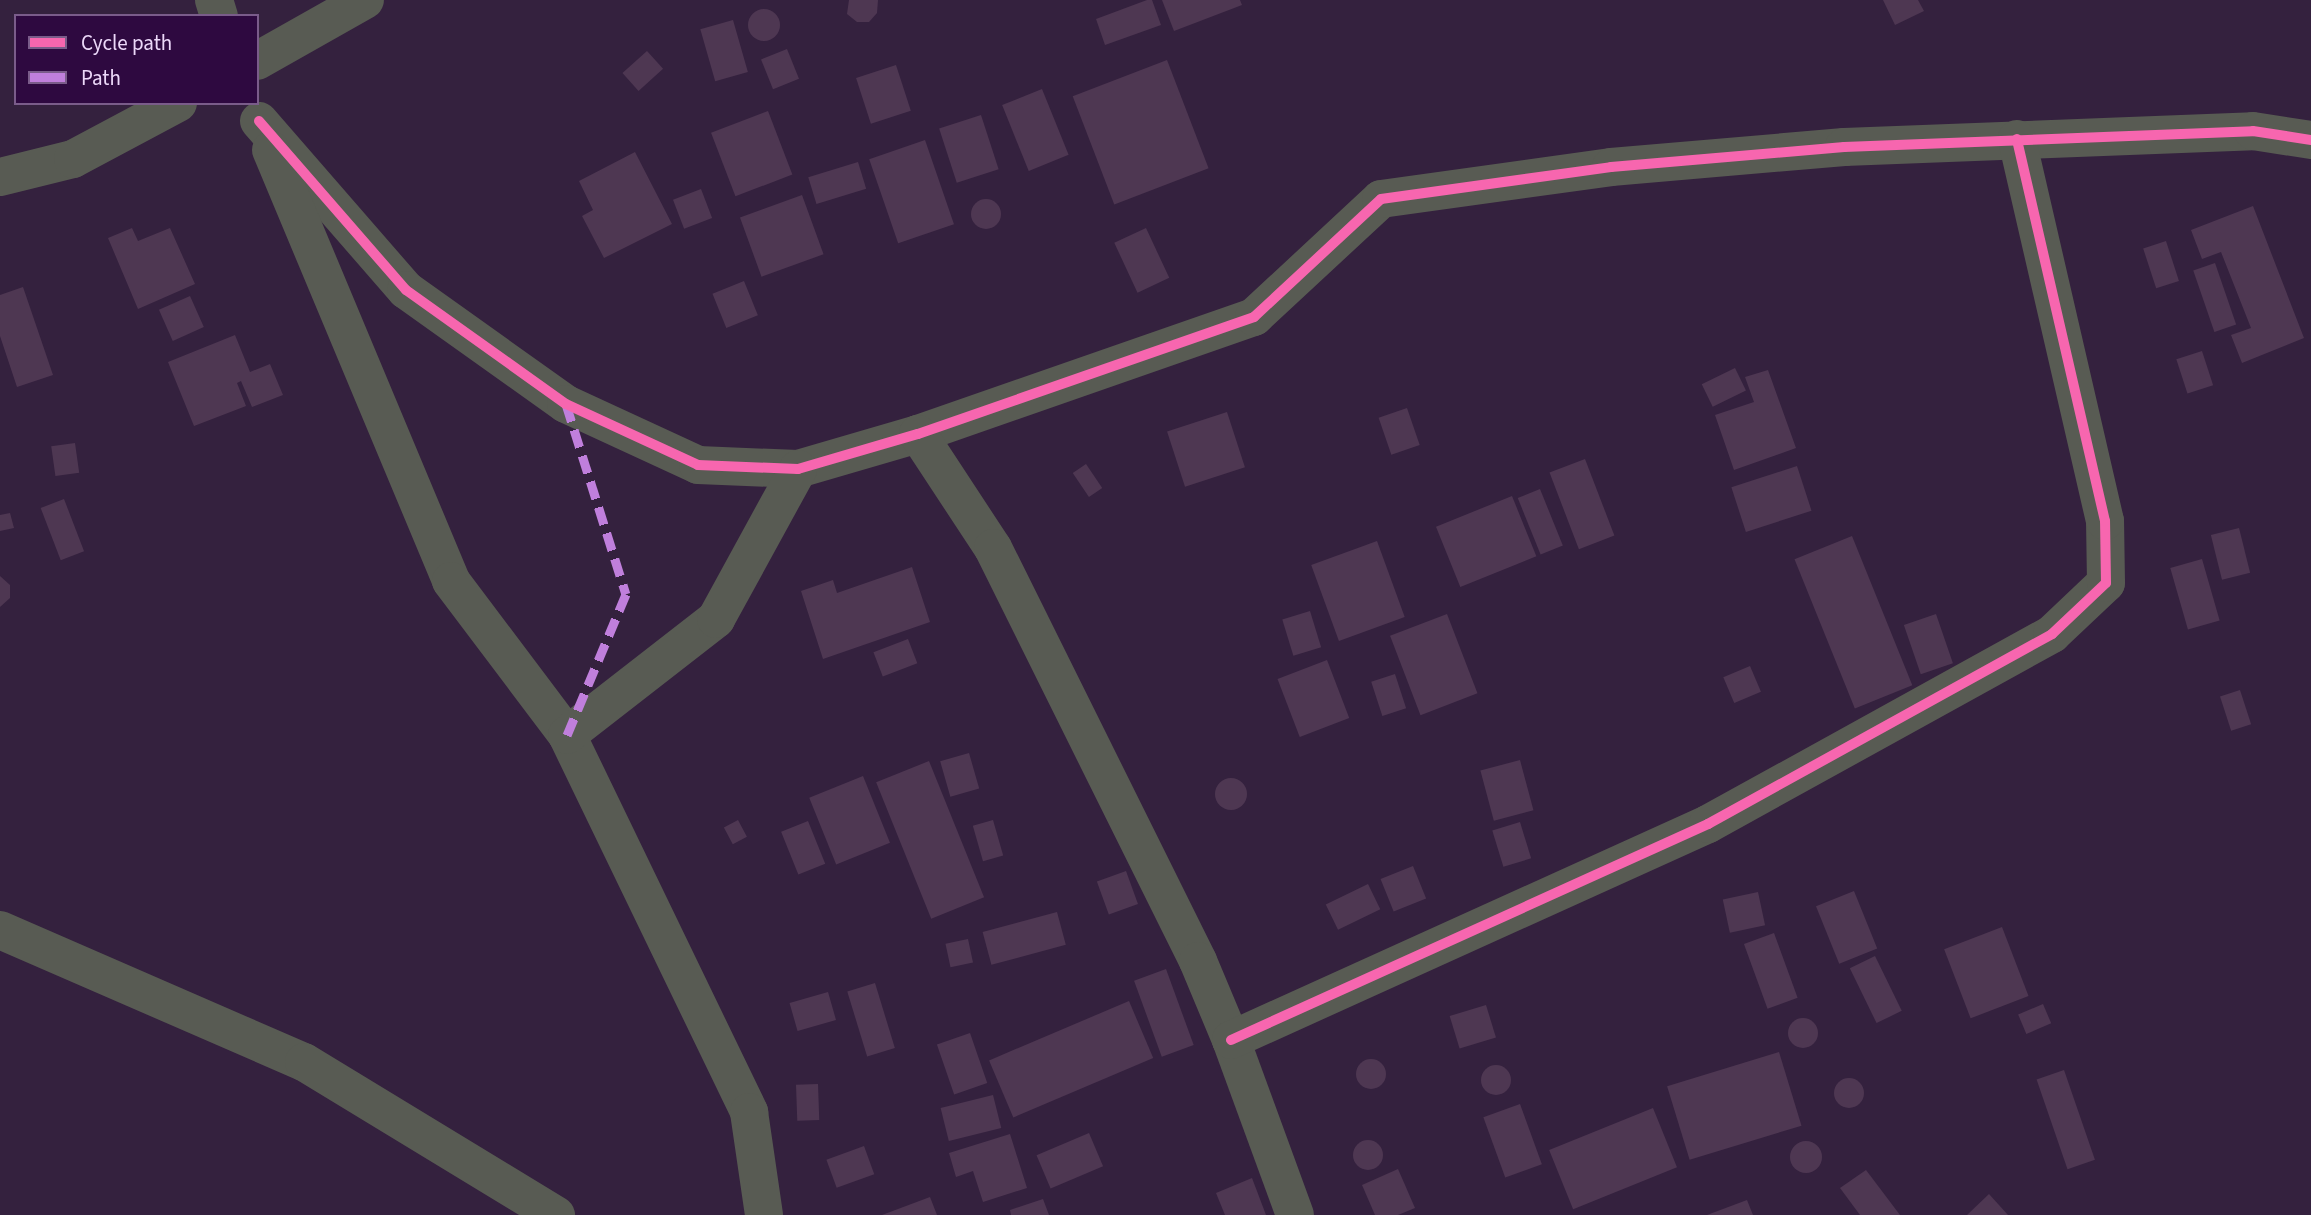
<!DOCTYPE html>
<html>
<head>
<meta charset="utf-8">
<style>
  body { margin:0 }
  #map { position:relative; width:2311px; height:1215px; overflow:hidden; background:#34213e; font-family:"Source Sans 3",sans-serif }
  div>[style] { position:absolute }
  [style*='--x'] { left:calc(var(--x)*1px); top:calc(var(--y)*1px); width:calc(var(--w)*1px); rotate:calc(var(--a)*1deg) }
  .building>* { inset:0; background:#4e3752; transform-origin:0 0 }
  .round { border-radius:50% }
  .minor>* { height:38px; margin:-19px; padding:0 19px; transform-origin:19px; border-radius:19px; background:#585b53 }
  .quiet>* { height:9px; margin-top:-4.5px; transform-origin:0; background:repeating-linear-gradient(90deg,#c07fdc 0 18px,transparent 0 27px) }
  .cycleway>* { height:10px; margin:-5px; padding:0 5px; transform-origin:5px; border-radius:5px; background:#f766af }
  span { translate:-50% -50%; white-space:nowrap; text-align:center; line-height:1.15; -webkit-text-stroke:5px #2e0940; paint-order:stroke }
  .legend { position:absolute; left:14px; top:14px; width:245px; height:91px; box-sizing:border-box; background:#2e0940; border:2px solid #7a5c8a; margin:0; padding:9px 12px; list-style:none; font-size:21px; color:#ecd8f9 }
  .legend li { display:flex; align-items:center; gap:14px; height:35px }
  .legend b { width:35px; border:2px solid #7a5c8a }
</style>
</head>
<body>
<div id="map">
  <div class="building">
    <div style="clip-path:polygon(849px 0,878px 0,877px 13px,869px 22px,857px 22px,847px 14px)"></div>
    <div style="clip-path:polygon(1147px 0,1152px 0,1161px 25px,1105px 45px,1096px 19px)"></div>
    <div style="clip-path:polygon(1162px 0,1240px 0,1242px 5px,1174px 31px)"></div>
    <div style="clip-path:polygon(1883px 0,1918px 0,1924px 11px,1895px 25px)"></div>
    <div class="round" style="left:748px;top:9px;width:32px;height:32px"></div>
    <div style="left:733px;top:20px;width:54px;height:34px;rotate:74deg"></div>
    <div style="left:787px;top:49px;width:32px;height:28px;rotate:68deg"></div>
    <div style="left:647px;top:51px;width:24px;height:33px;rotate:48deg"></div>
    <div style="left:1167px;top:60px;width:116px;height:101px;rotate:69deg"></div>
    <div style="left:896px;top:65px;width:48px;height:42px;rotate:72deg"></div>
    <div style="left:1042px;top:89px;width:71px;height:43px;rotate:68deg"></div>
    <div style="left:768px;top:111px;width:68px;height:61px;rotate:69deg"></div>
    <div style="left:981px;top:115px;width:57px;height:44px;rotate:72deg"></div>
    <div style="left:925px;top:140px;width:89px;height:59px;rotate:71deg"></div>
    <div style="clip-path:polygon(635px 152px,672px 224px,604px 258px,582px 216px,593px 210px,579px 181px)"></div>
    <div style="left:858px;top:162px;width:28px;height:52px;rotate:73deg"></div>
    <div style="left:701px;top:189px;width:31px;height:30px;rotate:69deg"></div>
    <div style="left:802px;top:195px;width:63px;height:66px;rotate:70deg"></div>
    <div class="round" style="left:971px;top:199px;width:30px;height:30px"></div>
    <div style="clip-path:polygon(2253px 206px,2304px 338px,2242px 363px,2231px 335px,2251px 328px,2221px 252px,2202px 259px,2191px 230px)"></div>
    <div style="clip-path:polygon(132px 228px,138px 241px,170px 228px,195px 284px,138px 309px,108px 238px)"></div>
    <div style="left:1146px;top:228px;width:55px;height:35px;rotate:65deg"></div>
    <div style="left:2166px;top:241px;width:42px;height:24px;rotate:72deg"></div>
    <div style="left:2215px;top:263px;width:65px;height:23px;rotate:71deg"></div>
    <div style="left:744px;top:281px;width:37px;height:34px;rotate:68deg"></div>
    <div style="clip-path:polygon(23px 287px,53px 375px,17px 387px,0 336px,0 295px)"></div>
    <div style="left:190px;top:296px;width:34px;height:34px;rotate:66deg"></div>
    <div style="clip-path:polygon(235px 335px,250px 372px,270px 364px,283px 395px,252px 407px,241px 381px,237px 383px,246px 406px,194px 426px,168px 362px)"></div>
    <div style="left:2202px;top:351px;width:36px;height:27px;rotate:72deg"></div>
    <div style="left:1735px;top:368px;width:25px;height:37px;rotate:64deg"></div>
    <div style="clip-path:polygon(1768px 370px,1796px 448px,1734px 470px,1715px 415px,1754px 402px,1745px 377px)"></div>
    <div style="left:1407px;top:408px;width:39px;height:30px;rotate:71deg"></div>
    <div style="left:1227px;top:412px;width:58px;height:63px;rotate:72deg"></div>
    <div style="left:75px;top:443px;width:30px;height:24px;rotate:82deg"></div>
    <div style="left:1585px;top:459px;width:82px;height:38px;rotate:69deg"></div>
    <div style="left:1086px;top:464px;width:29px;height:16px;rotate:56deg"></div>
    <div style="left:1797px;top:466px;width:47px;height:69px;rotate:72deg"></div>
    <div style="left:1540px;top:489px;width:61px;height:24px;rotate:68deg"></div>
    <div style="left:1512px;top:496px;width:65px;height:82px;rotate:68deg"></div>
    <div style="left:64px;top:499px;width:56px;height:25px;rotate:69deg"></div>
    <div style="clip-path:polygon(10px 513px,14px 528px,0 531px,0 515px)"></div>
    <div style="left:2239px;top:528px;width:46px;height:29px;rotate:76deg"></div>
    <div style="left:1852px;top:536px;width:161px;height:62px;rotate:68deg"></div>
    <div style="left:1377px;top:541px;width:81px;height:70px;rotate:70deg"></div>
    <div style="left:2202px;top:559px;width:64px;height:33px;rotate:74deg"></div>
    <div style="clip-path:polygon(912px 567px,930px 622px,823px 659px,801px 591px,833px 580px,837px 593px)"></div>
    <div style="clip-path:polygon(0 576px,10px 585px,10px 598px,0 607px)"></div>
    <div style="left:1310px;top:611px;width:38px;height:29px;rotate:73deg"></div>
    <div style="left:1447px;top:614px;width:85px;height:61px;rotate:69deg"></div>
    <div style="left:1936px;top:614px;width:52px;height:34px;rotate:71deg"></div>
    <div style="left:908px;top:639px;width:26px;height:37px;rotate:69deg"></div>
    <div style="left:1327px;top:660px;width:62px;height:53px;rotate:69deg"></div>
    <div style="left:1750px;top:666px;width:28px;height:29px;rotate:67deg"></div>
    <div style="left:1395px;top:674px;width:36px;height:25px;rotate:72deg"></div>
    <div style="left:2240px;top:690px;width:36px;height:21px;rotate:72deg"></div>
    <div style="left:969px;top:753px;width:37px;height:30px;rotate:74deg"></div>
    <div style="left:1520px;top:760px;width:52px;height:41px;rotate:75deg"></div>
    <div style="left:929px;top:761px;width:147px;height:57px;rotate:68deg"></div>
    <div style="left:863px;top:776px;width:72px;height:58px;rotate:68deg"></div>
    <div class="round" style="left:1215px;top:778px;width:32px;height:32px"></div>
    <div style="left:738px;top:820px;width:19px;height:16px;rotate:62deg"></div>
    <div style="left:993px;top:820px;width:37px;height:21px;rotate:74deg"></div>
    <div style="left:808px;top:821px;width:46px;height:29px;rotate:68deg"></div>
    <div style="left:1520px;top:822px;width:38px;height:29px;rotate:73deg"></div>
    <div style="left:1413px;top:866px;width:35px;height:35px;rotate:68deg"></div>
    <div style="left:1126px;top:871px;width:35px;height:31px;rotate:70deg"></div>
    <div style="left:1368px;top:884px;width:28px;height:47px;rotate:64deg"></div>
    <div style="left:1854px;top:891px;width:62px;height:41px;rotate:68deg"></div>
    <div style="left:1758px;top:892px;width:34px;height:36px;rotate:78deg"></div>
    <div style="left:1057px;top:912px;width:34px;height:77px;rotate:75deg"></div>
    <div style="left:2002px;top:927px;width:74px;height:62px;rotate:69deg"></div>
    <div style="left:1774px;top:933px;width:69px;height:32px;rotate:70deg"></div>
    <div style="left:968px;top:939px;width:24px;height:23px;rotate:78deg"></div>
    <div style="left:1875px;top:956px;width:61px;height:28px;rotate:64deg"></div>
    <div style="left:1166px;top:969px;width:81px;height:34px;rotate:70deg"></div>
    <div style="left:875px;top:983px;width:68px;height:29px;rotate:73deg"></div>
    <div style="left:828px;top:992px;width:29px;height:40px;rotate:74deg"></div>
    <div style="left:1129px;top:1001px;width:62px;height:152px;rotate:67deg"></div>
    <div style="left:2043px;top:1004px;width:21px;height:27px;rotate:67deg"></div>
    <div style="left:1486px;top:1005px;width:34px;height:38px;rotate:73deg"></div>
    <div class="round" style="left:1788px;top:1018px;width:30px;height:30px"></div>
    <div style="left:970px;top:1033px;width:53px;height:35px;rotate:71deg"></div>
    <div style="left:1779px;top:1052px;width:77px;height:117px;rotate:73deg"></div>
    <div class="round" style="left:1356px;top:1059px;width:30px;height:30px"></div>
    <div class="round" style="left:1481px;top:1065px;width:30px;height:30px"></div>
    <div style="left:2064px;top:1070px;width:95px;height:29px;rotate:71deg"></div>
    <div class="round" style="left:1834px;top:1078px;width:30px;height:30px"></div>
    <div style="left:818px;top:1084px;width:36px;height:22px;rotate:88deg"></div>
    <div style="left:993px;top:1095px;width:34px;height:54px;rotate:76deg"></div>
    <div style="left:1520px;top:1104px;width:64px;height:39px;rotate:70deg"></div>
    <div style="left:1653px;top:1108px;width:64px;height:112px;rotate:68deg"></div>
    <div style="left:1089px;top:1133px;width:36px;height:57px;rotate:67deg"></div>
    <div style="clip-path:polygon(1010px 1134px,1027px 1188px,983px 1202px,973px 1171px,956px 1177px,949px 1153px)"></div>
    <div class="round" style="left:1353px;top:1140px;width:30px;height:30px"></div>
    <div class="round" style="left:1790px;top:1141px;width:32px;height:32px"></div>
    <div style="left:864px;top:1146px;width:30px;height:40px;rotate:70deg"></div>
    <div style="clip-path:polygon(1398px 1169px,1415px 1208px,1398px 1215px,1375px 1215px,1362px 1185px)"></div>
    <div style="clip-path:polygon(1866px 1170px,1900px 1215px,1860px 1215px,1840px 1188px)"></div>
    <div style="clip-path:polygon(1252px 1178px,1266px 1215px,1225px 1215px,1216px 1193px)"></div>
    <div style="clip-path:polygon(1989px 1194px,2008px 1215px,1967px 1215px)"></div>
    <div style="clip-path:polygon(930px 1197px,937px 1215px,882px 1215px)"></div>
    <div style="clip-path:polygon(1043px 1199px,1049px 1215px,1011px 1215px,1010px 1210px)"></div>
    <div style="clip-path:polygon(1747px 1200px,1753px 1215px,1707px 1215px)"></div>
  </div>
  <div class="minor">
    <div style="--x:214;--y:0;--w:17;--a:73"></div>
    <div style="--x:257;--y:61;--w:124;--a:-29.5"></div>
    <div style="--x:259;--y:121;--w:224;--a:49"></div>
    <div style="--x:406;--y:290;--w:196;--a:35.5"></div>
    <div style="--x:566;--y:404;--w:145;--a:24.8"></div>
    <div style="--x:698;--y:465;--w:100;--a:2.3"></div>
    <div style="--x:798;--y:469;--w:125;--a:-16.3"></div>
    <div style="--x:918;--y:434;--w:356;--a:-19.2"></div>
    <div style="--x:1254;--y:317;--w:173;--a:-42.9"></div>
    <div style="--x:1381;--y:199;--w:232;--a:-7.9"></div>
    <div style="--x:1611;--y:167;--w:234;--a:-4.9"></div>
    <div style="--x:1844;--y:147;--w:409;--a:-2.2"></div>
    <div style="--x:2253;--y:131;--w:59;--a:8.8"></div>
    <div style="--x:271;--y:150;--w:467;--a:67.3"></div>
    <div style="--x:451;--y:581;--w:193;--a:53"></div>
    <div style="--x:567;--y:735;--w:419;--a:64.2"></div>
    <div style="--x:749;--y:1112;--w:104;--a:81.7"></div>
    <div style="--x:0;--y:177;--w:75;--a:-13.9"></div>
    <div style="--x:73;--y:159;--w:119;--a:-28.1"></div>
    <div style="--x:918;--y:434;--w:136;--a:56.7"></div>
    <div style="--x:993;--y:548;--w:461;--a:63.6"></div>
    <div style="--x:1198;--y:961;--w:86;--a:67.3"></div>
    <div style="--x:1231;--y:1040;--w:186;--a:69.9"></div>
    <div style="--x:567;--y:735;--w:189;--a:-37.9"></div>
    <div style="--x:716;--y:619;--w:171;--a:-61.3"></div>
    <div style="--x:0;--y:930;--w:331;--a:23.5"></div>
    <div style="--x:304;--y:1062;--w:295;--a:31.3"></div>
    <div style="--x:1231;--y:1040;--w:524;--a:-24.36"></div>
    <div style="--x:1708;--y:824;--w:393;--a:-28.9"></div>
    <div style="--x:2052;--y:634;--w:74;--a:-43.4"></div>
    <div style="--x:2106;--y:583;--w:62;--a:-90.9"></div>
    <div style="--x:2105;--y:521;--w:392;--a:-103"></div>
  </div>
  <div class="quiet">
    <div style="--x:566;--y:404;--w:199;--a:72.5"></div>
    <div style="--x:626;--y:594;--w:153;--a:112.7"></div>
  </div>
  <div class="cycleway">
    <div style="--x:259;--y:121;--w:224;--a:49"></div>
    <div style="--x:406;--y:290;--w:196;--a:35.5"></div>
    <div style="--x:566;--y:404;--w:145;--a:24.8"></div>
    <div style="--x:698;--y:465;--w:100;--a:2.3"></div>
    <div style="--x:798;--y:469;--w:125;--a:-16.3"></div>
    <div style="--x:918;--y:434;--w:356;--a:-19.2"></div>
    <div style="--x:1254;--y:317;--w:173;--a:-42.9"></div>
    <div style="--x:1381;--y:199;--w:232;--a:-7.9"></div>
    <div style="--x:1611;--y:167;--w:234;--a:-4.9"></div>
    <div style="--x:1844;--y:147;--w:409;--a:-2.2"></div>
    <div style="--x:2253;--y:131;--w:59;--a:8.8"></div>
    <div style="--x:1231;--y:1040;--w:524;--a:-24.36"></div>
    <div style="--x:1708;--y:824;--w:393;--a:-28.9"></div>
    <div style="--x:2052;--y:634;--w:74;--a:-43.4"></div>
    <div style="--x:2106;--y:583;--w:62;--a:-90.9"></div>
    <div style="--x:2105;--y:521;--w:392;--a:-103"></div>
  </div>
  <ul class="legend">
  <li><b style="height:9px;background:#f766af"></b>Cycle path</li>
  <li><b style="height:9px;background:#c07fdc"></b>Path</li>
  </ul>
</div>
</body>
</html>
